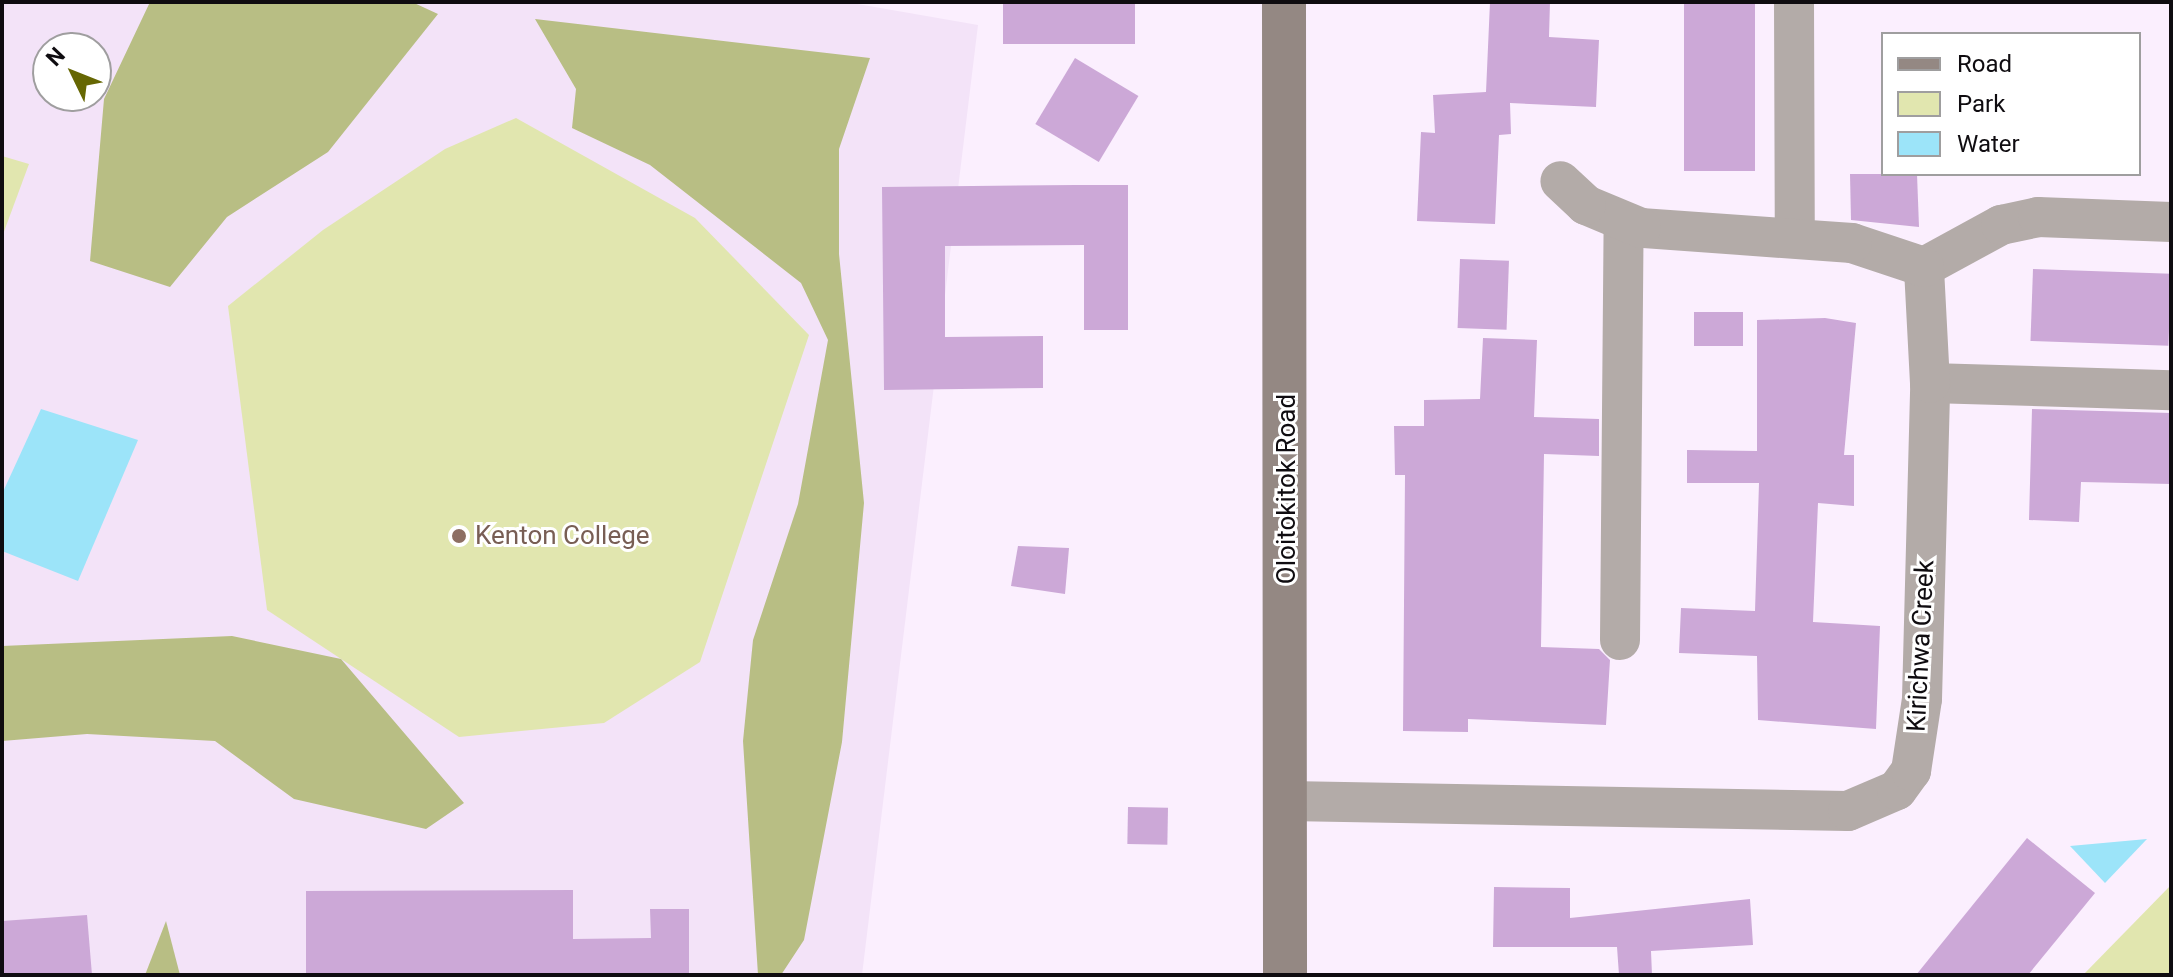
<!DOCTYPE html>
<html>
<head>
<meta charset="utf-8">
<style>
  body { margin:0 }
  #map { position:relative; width:2173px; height:977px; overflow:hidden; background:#fbeffe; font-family:Roboto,sans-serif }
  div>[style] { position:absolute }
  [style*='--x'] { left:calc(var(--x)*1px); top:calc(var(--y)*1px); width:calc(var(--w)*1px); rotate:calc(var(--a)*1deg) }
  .built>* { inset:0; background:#f3e3f8 }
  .green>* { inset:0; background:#e1e6af }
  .forest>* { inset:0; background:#b8be84 }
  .water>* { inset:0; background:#9ce4f9 }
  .building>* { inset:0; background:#cca8d7; transform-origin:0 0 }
  .street>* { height:40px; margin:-20px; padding:0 20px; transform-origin:20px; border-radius:20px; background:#b3aba8 }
  .secondary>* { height:44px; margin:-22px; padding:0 22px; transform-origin:22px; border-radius:22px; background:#948883 }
  .dots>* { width:22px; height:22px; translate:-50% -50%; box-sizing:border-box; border:4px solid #fff; border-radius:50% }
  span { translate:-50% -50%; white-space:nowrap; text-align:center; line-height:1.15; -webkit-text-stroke:6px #fff; paint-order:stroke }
  .street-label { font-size:26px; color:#0f0c10 }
  .education-label { font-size:26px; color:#785e54 }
  .left { translate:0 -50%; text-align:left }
  .frame { position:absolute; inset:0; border:4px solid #0f0c10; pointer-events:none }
  .legend { position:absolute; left:1881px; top:32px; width:260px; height:144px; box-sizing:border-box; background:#fff; border:2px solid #9f9e9f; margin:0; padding:10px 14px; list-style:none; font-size:24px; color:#0f0c10 }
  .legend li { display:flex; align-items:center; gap:16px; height:40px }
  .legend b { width:40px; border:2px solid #9f9e9f }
  .north { position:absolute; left:32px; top:32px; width:80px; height:80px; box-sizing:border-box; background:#fff; border:2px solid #9f9e9f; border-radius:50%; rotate:313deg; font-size:22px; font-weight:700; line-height:32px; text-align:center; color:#0f0c10 }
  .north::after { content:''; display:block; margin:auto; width:28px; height:36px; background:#666703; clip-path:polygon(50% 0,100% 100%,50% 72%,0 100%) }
</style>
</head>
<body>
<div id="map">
  <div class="built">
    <div style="clip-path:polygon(evenodd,2px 2px,846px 2px,978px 25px,862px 975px,2px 975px,2px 2px,48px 48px,96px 48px,96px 96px,48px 96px,48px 48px)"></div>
  </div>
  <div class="green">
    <div style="clip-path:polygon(516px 118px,695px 218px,809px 335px,700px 662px,604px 723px,459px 737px,267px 610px,228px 306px,323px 230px,445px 149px)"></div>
    <div style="clip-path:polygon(2px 156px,29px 164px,2px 237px)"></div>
    <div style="clip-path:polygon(2171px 885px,2171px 975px,2083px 975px)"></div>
  </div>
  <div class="forest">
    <div style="clip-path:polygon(150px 2px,412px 2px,438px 14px,328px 152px,227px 217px,170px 287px,90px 261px,104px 99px)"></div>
    <div style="clip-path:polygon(535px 19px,870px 58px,839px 149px,839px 254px,864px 503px,842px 742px,804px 940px,781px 975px,758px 975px,743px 741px,753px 640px,798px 504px,828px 340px,801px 283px,650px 165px,572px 128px,576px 89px)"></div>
    <div style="clip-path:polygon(232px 636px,341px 659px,464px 803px,426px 829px,294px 799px,215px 741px,87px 734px,2px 741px,2px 646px)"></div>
    <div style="clip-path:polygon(166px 921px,180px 975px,145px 975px)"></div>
  </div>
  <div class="water">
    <div style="clip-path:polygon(41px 409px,138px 440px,78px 581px,2px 551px,2px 494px)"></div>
    <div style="clip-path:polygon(2147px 839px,2105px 883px,2070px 846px)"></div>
  </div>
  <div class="building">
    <div style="left:1003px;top:2px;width:132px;height:42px"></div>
    <div style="clip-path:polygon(1490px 2px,1550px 2px,1549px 37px,1599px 40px,1596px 107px,1510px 103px,1511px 134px,1499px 135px,1495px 224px,1417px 221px,1421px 132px,1435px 133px,1433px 95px,1486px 92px)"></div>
    <div style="left:1684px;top:2px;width:71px;height:169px"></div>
    <div style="left:1075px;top:58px;width:74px;height:77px;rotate:31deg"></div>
    <div style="clip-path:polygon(1850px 174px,1917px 174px,1919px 227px,1851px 220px)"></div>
    <div style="clip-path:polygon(1076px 185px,1128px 185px,1128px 330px,1084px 330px,1084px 245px,945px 246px,945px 337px,1043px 336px,1043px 388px,884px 390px,882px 187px)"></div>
    <div style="left:1460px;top:259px;width:49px;height:69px;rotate:2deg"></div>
    <div style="left:2033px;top:269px;width:138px;height:72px;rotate:2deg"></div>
    <div style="left:1743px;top:312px;width:34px;height:49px;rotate:90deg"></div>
    <div style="clip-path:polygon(1825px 318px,1856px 323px,1844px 455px,1854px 455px,1854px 506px,1818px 503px,1813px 622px,1880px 626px,1876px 729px,1758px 720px,1757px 656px,1679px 653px,1681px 608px,1755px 611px,1759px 483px,1687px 483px,1687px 450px,1757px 451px,1757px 320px)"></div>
    <div style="clip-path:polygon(1483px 338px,1537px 340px,1534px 417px,1599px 419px,1599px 456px,1544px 454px,1541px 647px,1599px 649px,1610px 660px,1606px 725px,1468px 719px,1468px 732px,1403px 731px,1405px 475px,1395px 475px,1394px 426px,1424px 426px,1424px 400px,1480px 399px)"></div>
    <div style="clip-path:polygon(2032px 409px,2171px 413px,2171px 484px,2081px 482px,2079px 522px,2029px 520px)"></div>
    <div style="clip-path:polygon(1018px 546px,1069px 548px,1065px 594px,1011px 586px)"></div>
    <div style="left:1128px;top:807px;width:40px;height:37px;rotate:1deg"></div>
    <div style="clip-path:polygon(2027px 838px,2095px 893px,2028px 975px,1916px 975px)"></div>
    <div style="clip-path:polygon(1494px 887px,1570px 888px,1570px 918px,1750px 899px,1753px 945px,1651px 951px,1652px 975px,1619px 975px,1617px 947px,1493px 947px)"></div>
    <div style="clip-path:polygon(573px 890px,573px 939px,651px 938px,650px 909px,689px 909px,689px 975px,306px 975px,306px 891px)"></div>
    <div style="clip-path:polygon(87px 915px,92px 975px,2px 975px,2px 921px)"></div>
  </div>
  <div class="street">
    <div style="--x:1794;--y:2;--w:235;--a:89.8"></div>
    <div style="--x:1924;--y:267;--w:88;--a:-28.6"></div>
    <div style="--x:2001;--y:225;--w:38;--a:-12"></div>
    <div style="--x:2038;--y:217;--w:133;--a:2.2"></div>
    <div style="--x:1930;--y:383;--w:241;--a:1.7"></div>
    <div style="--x:1620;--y:640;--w:417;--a:-89.5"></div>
    <div style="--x:1288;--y:801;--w:560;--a:1.02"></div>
    <div style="--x:1848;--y:811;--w:53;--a:-23.2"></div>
    <div style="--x:1897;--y:790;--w:24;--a:-54"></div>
    <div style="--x:1911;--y:771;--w:73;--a:-81.3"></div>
    <div style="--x:1922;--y:699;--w:316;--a:-88.5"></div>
    <div style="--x:1930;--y:383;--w:116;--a:-93"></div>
    <div style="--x:1924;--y:267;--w:76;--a:-161.6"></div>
    <div style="--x:1852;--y:243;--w:212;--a:-175.9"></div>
    <div style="--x:1641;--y:228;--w:60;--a:-157.3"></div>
    <div style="--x:1586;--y:205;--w:35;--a:-137"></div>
  </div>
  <div class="secondary">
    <div style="--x:1284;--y:2;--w:973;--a:89.94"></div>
  </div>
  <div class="dots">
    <div style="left:459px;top:536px;background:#8d6e63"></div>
  </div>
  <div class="street-label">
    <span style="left:1287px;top:489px;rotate:-90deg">Oloitokitok Road</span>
    <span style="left:1921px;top:646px;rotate:-87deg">Kirichwa Creek</span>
  </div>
  <div class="education-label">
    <span class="left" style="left:475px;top:536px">Kenton College</span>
  </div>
  <div class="frame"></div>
  <ul class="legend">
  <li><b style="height:10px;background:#948883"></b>Road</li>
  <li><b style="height:22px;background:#e1e6af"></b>Park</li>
  <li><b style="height:22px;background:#9ce4f9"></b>Water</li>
  </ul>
  <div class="north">N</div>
</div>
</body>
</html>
